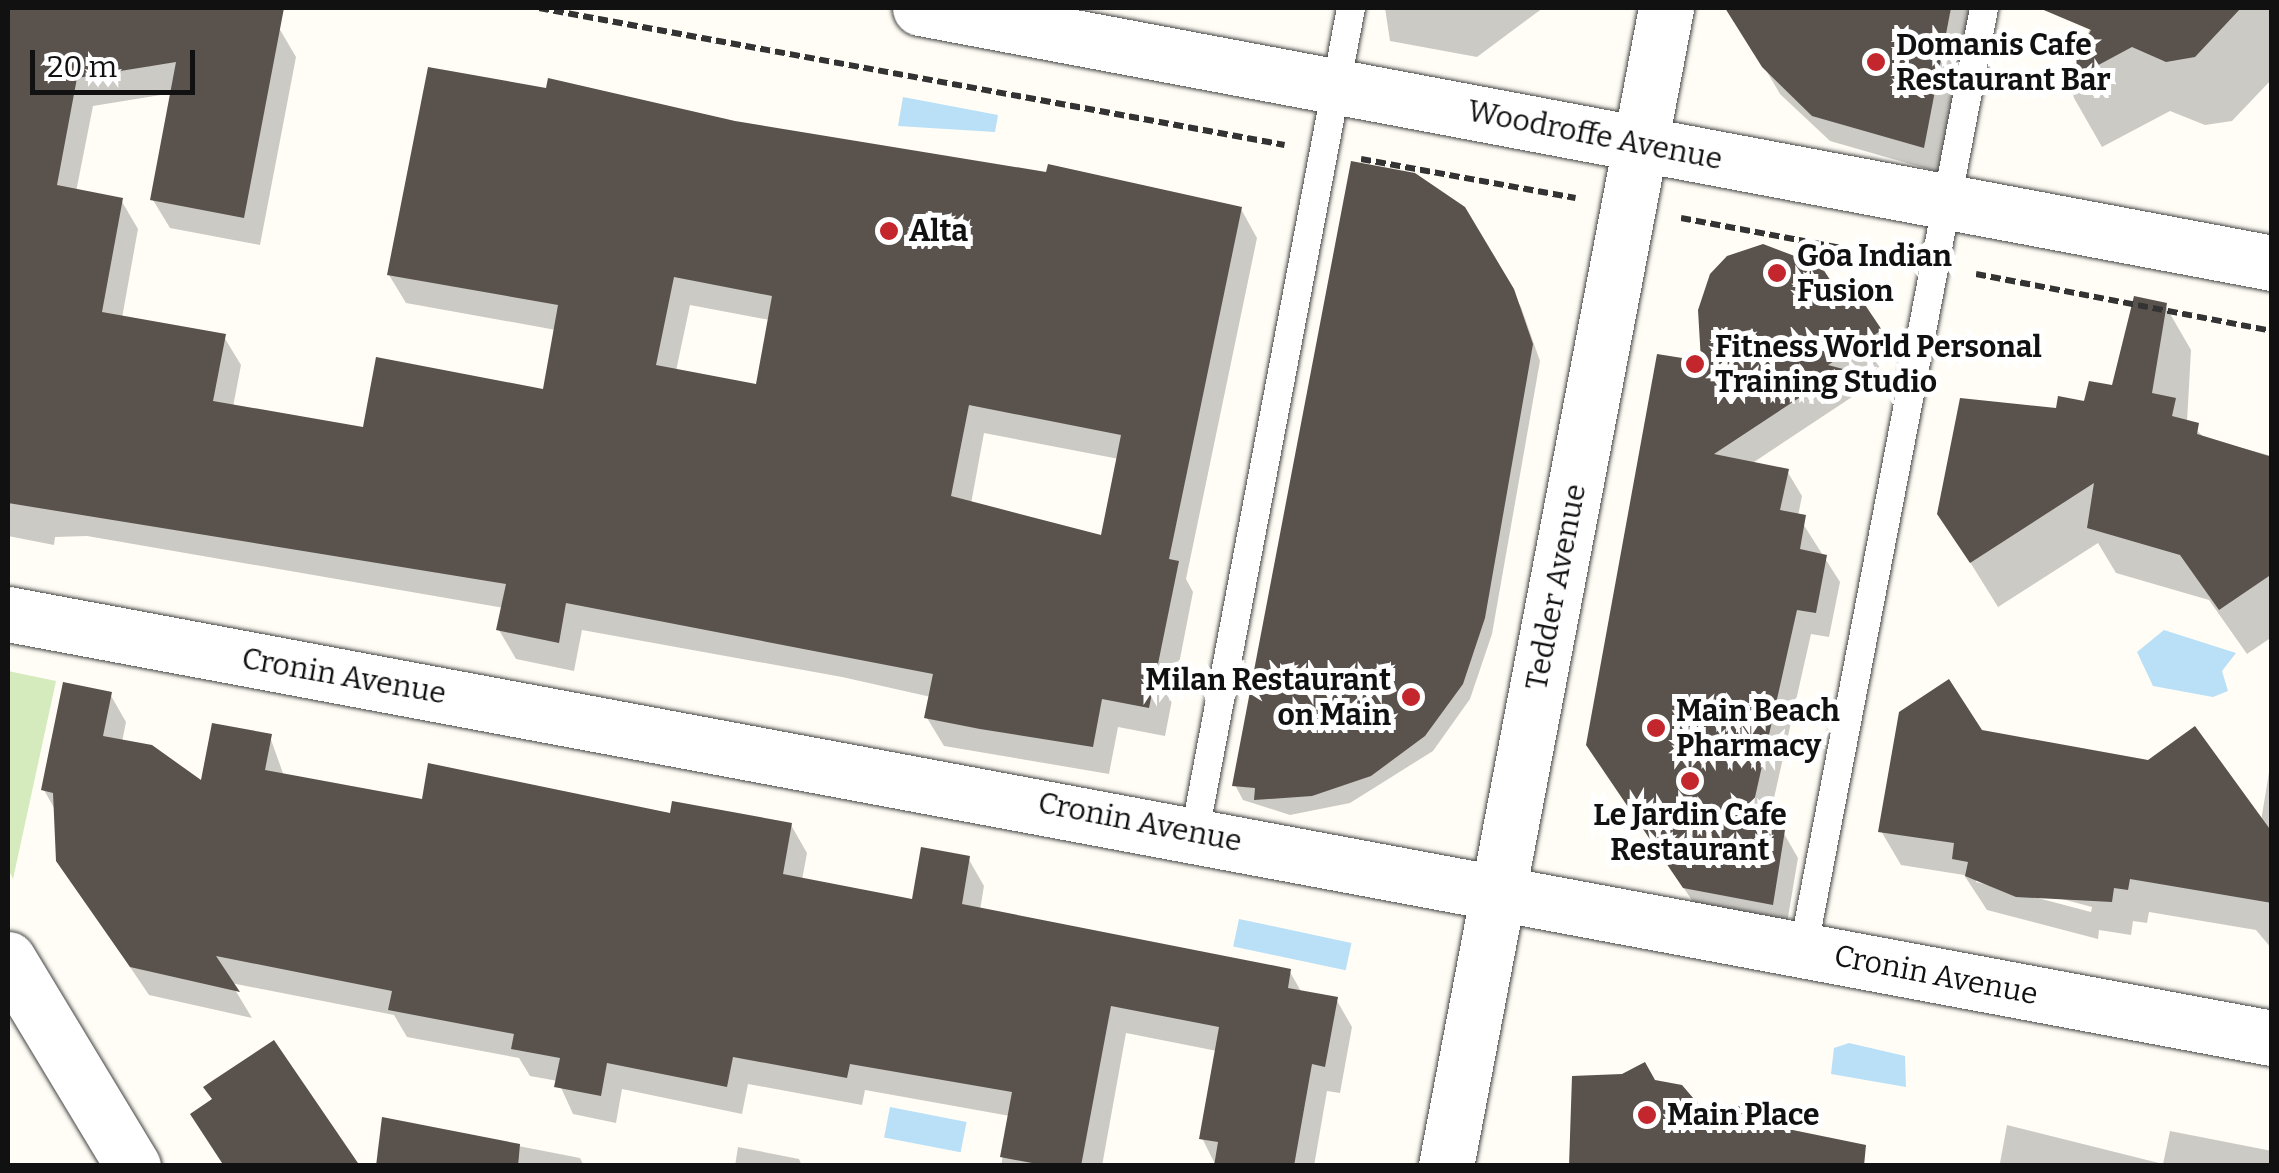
<!DOCTYPE html>
<html>
<head>
<meta charset="utf-8">
<style>
  body { margin:0 }
  #map { position:relative; width:2279px; height:1173px; overflow:hidden; background:#fffdf5; font-family:Bitter,serif }
  div>[style] { position:absolute }
  [style*='--x'] { left:calc(var(--x)*1px); top:calc(var(--y)*1px); width:calc(var(--w)*1px); rotate:calc(var(--a)*1deg) }
  .green>* { inset:0; background:#d5ebbd }
  .water>* { inset:0; background:#b9e0f7; transform-origin:0 0 }
  .shadow>* { inset:0; background:#0003 }
  .building>* { inset:0; background:#5a524d }
  .path>* { height:6px; margin-top:-3px; transform-origin:0; background:repeating-linear-gradient(90deg,#333 0 10px,transparent 0 15px) }
  .roads { filter:drop-shadow(0 0 2px #444) drop-shadow(0 0 2px #444) }
  .lane>* { height:28px; margin:-14px; padding:0 14px; transform-origin:14px; border-radius:14px; background:#fff }
  .street>* { height:55px; margin:-27.5px; padding:0 27.5px; transform-origin:27.5px; border-radius:27.5px; background:#fff }
  .dots>* { width:28px; height:28px; translate:-50% -50%; box-sizing:border-box; border:5px solid #fff; border-radius:50% }
  span { translate:-50% -50%; white-space:nowrap; text-align:center; line-height:1.15; -webkit-text-stroke:10px #fff; paint-order:stroke }
  .poi-label { font-size:30px; color:#111; font-weight:700 }
  .left { translate:0 -50%; text-align:left }
  .right { translate:-100% -50%; text-align:right }
  .street-label { font-size:30px; color:#111 }
  .frame { position:absolute; inset:0; border:10px solid #111; pointer-events:none }
  .scale { position:absolute; left:30px; top:50px; width:165px; height:45px; box-sizing:border-box; border:5px solid #111; border-top:0; padding-left:12px; font-size:30px; line-height:35px; white-space:nowrap; color:#111; -webkit-text-stroke:8px #fff; paint-order:stroke }
</style>
</head>
<body>
<div id="map">
  <div class="green">
    <div style="clip-path:polygon(8px 671px,56px 681px,13px 879px,8px 869px)"></div>
  </div>
  <div class="water">
    <div style="clip-path:polygon(903px 97px,998px 115px,995px 132px,898px 126px)"></div>
    <div style="clip-path:polygon(2164px 630px,2236px 653px,2222px 671px,2228px 691px,2213px 697px,2153px 686px,2137px 652px)"></div>
    <div style="left:1239px;top:919px;width:115px;height:28px;rotate:12deg"></div>
    <div style="clip-path:polygon(1849px 1043px,1905px 1056px,1906px 1087px,1831px 1074px,1834px 1048px)"></div>
    <div style="left:890px;top:1107px;width:78px;height:31px;rotate:11deg"></div>
  </div>
  <div class="shadow">
    <div style="clip-path:polygon(evenodd,8px 8px,184px 8px,279px 28px,296px 57px,260px 245px,170px 228px,153px 200px,173px 93px,93px 106px,76px 192px,121px 200px,138px 229px,122px 318px,224px 337px,241px 365px,233px 407px,365px 430px,545px 392px,556px 330px,406px 303px,389px 275px,734px 124px,1241px 209px,1257px 238px,1186px 579px,1193px 592px,1165px 736px,1118px 727px,1109px 774px,944px 746px,927px 718px,931px 697px,842px 677px,582px 630px,574px 671px,516px 659px,499px 630px,504px 608px,87px 536px,55px 537px,54px 545px,8px 536px,8px 8px,690px 305px,770px 320px,758px 386px,676px 371px,690px 305px,8px 8px,984px 433px,1119px 459px,1103px 538px,971px 504px,984px 433px)"></div>
    <div style="clip-path:polygon(1385px 8px,1543px 8px,1477px 57px,1390px 41px)"></div>
    <div style="clip-path:polygon(1739px 8px,1971px 8px,1938px 172px,1830px 141px,1780px 94px,1735px 17px)"></div>
    <div style="clip-path:polygon(2099px 8px,2272px 8px,2272px 79px,2232px 121px,2205px 125px,2170px 111px,2102px 147px,2066px 84px)"></div>
    <div style="clip-path:polygon(1463px 209px,1521px 307px,1540px 361px,1492px 634px,1470px 699px,1433px 751px,1350px 803px,1290px 815px,1243px 800px,1235px 785px)"></div>
    <div style="clip-path:polygon(1854px 293px,1894px 357px,1850px 386px,1855px 395px,1751px 464px,1787px 471px,1802px 496px,1798px 516px,1840px 582px,1829px 637px,1811px 634px,1767px 829px,1783px 832px,1798px 858px,1786px 929px,1700px 912px,1604px 771px,1704px 364px)"></div>
    <div style="clip-path:polygon(2165px 305px,2191px 350px,2187px 422px,2205px 438px,2272px 456px,2272px 637px,2247px 654px,2209px 600px,2116px 573px,2098px 543px,1998px 607px,1940px 514px,2058px 411px,2114px 388px)"></div>
    <div style="clip-path:polygon(110px 694px,126px 722px,122px 742px,203px 784px,270px 737px,284px 776px,424px 802px,791px 825px,807px 853px,802px 880px,914px 901px,968px 858px,984px 886px,980px 910px,1290px 972px,1302px 993px,1336px 999px,1352px 1027px,1340px 1093px,1327px 1091px,1314px 1166px,1216px 1166px,1202px 1138px,1217px 1051px,1126px 1033px,1102px 1166px,1001px 1166px,1010px 1116px,865px 1090px,862px 1105px,748px 1084px,742px 1114px,622px 1089px,616px 1123px,573px 1114px,558px 1081px,530px 1076px,519px 1058px,407px 1037px,394px 1015px,231px 983px,252px 1018px,149px 995px,67px 874px,58px 815px,44px 790px)"></div>
    <div style="clip-path:polygon(evenodd,1980px 732px,2261px 821px,2272px 754px,2272px 949px,2256px 930px,2149px 912px,2147px 923px,2133px 921px,2131px 935px,2099px 930px,2098px 939px,1987px 910px,1964px 875px,1901px 865px,1881px 831px,1980px 732px,1976px 876px,2092px 907px,2091px 912px,1976px 882px,1976px 876px)"></div>
    <div style="clip-path:polygon(384px 1120px,580px 1158px,584px 1166px,379px 1166px)"></div>
    <div style="clip-path:polygon(2007px 1125px,2163px 1164px,2170px 1131px,2272px 1151px,2272px 1166px,1985px 1166px,2000px 1163px)"></div>
    <div style="clip-path:polygon(738px 1147px,799px 1159px,802px 1166px,735px 1166px)"></div>
  </div>
  <div class="building">
    <div style="clip-path:polygon(evenodd,8px 8px,284px 8px,244px 218px,150px 200px,176px 62px,77px 78px,57px 185px,123px 198px,102px 312px,226px 334px,213px 401px,363px 427px,376px 357px,543px 389px,558px 305px,387px 275px,428px 67px,546px 88px,548px 78px,735px 121px,1046px 172px,1048px 164px,1242px 207px,1169px 559px,1179px 561px,1149px 708px,1102px 699px,1093px 747px,980px 729px,924px 718px,933px 674px,566px 603px,559px 643px,496px 630px,506px 584px,8px 503px,8px 8px,674px 277px,772px 296px,756px 384px,656px 365px,674px 277px,8px 8px,969px 405px,1121px 435px,1101px 535px,951px 496px,969px 405px)"></div>
    <div style="clip-path:polygon(1725px 8px,1951px 8px,1924px 148px,1812px 116px,1762px 67px)"></div>
    <div style="clip-path:polygon(2039px 8px,2241px 8px,2195px 57px,2166px 62px,2132px 47px,2063px 84px,2091px 30px)"></div>
    <div style="clip-path:polygon(1351px 161px,1415px 173px,1465px 207px,1514px 289px,1533px 344px,1485px 618px,1463px 684px,1425px 736px,1371px 776px,1312px 796px,1254px 800px,1255px 788px,1232px 786px)"></div>
    <div style="clip-path:polygon(1763px 244px,1821px 266px,1842px 298px,1855px 290px,1882px 330px,1828px 365px,1843px 369px,1714px 454px,1789px 469px,1780px 510px,1806px 515px,1800px 549px,1827px 555px,1816px 613px,1797px 610px,1749px 824px,1785px 830px,1773px 905px,1683px 888px,1586px 745px,1657px 354px,1701px 361px,1698px 310px,1710px 274px,1727px 256px)"></div>
    <div style="clip-path:polygon(2134px 296px,2167px 303px,2152px 393px,2176px 398px,2172px 416px,2199px 423px,2197px 434px,2272px 457px,2272px 574px,2219px 610px,2180px 555px,2087px 528px,2094px 483px,1970px 563px,1937px 514px,1960px 398px,2056px 408px,2058px 396px,2084px 401px,2089px 381px,2112px 385px)"></div>
    <div style="clip-path:polygon(1949px 679px,1982px 730px,2148px 760px,2195px 726px,2272px 832px,2272px 903px,2130px 879px,2128px 890px,2114px 888px,2112px 902px,2016px 897px,1965px 876px,1968px 862px,1952px 859px,1954px 843px,1878px 832px,1899px 712px)"></div>
    <div style="clip-path:polygon(63px 682px,112px 692px,103px 736px,152px 745px,201px 780px,212px 723px,272px 734px,265px 770px,422px 799px,428px 763px,670px 813px,672px 801px,792px 823px,783px 874px,912px 899px,921px 847px,970px 856px,962px 904px,1291px 969px,1288px 988px,1338px 997px,1325px 1067px,1312px 1064px,1294px 1166px,1214px 1166px,1218px 1142px,1199px 1139px,1219px 1027px,1111px 1006px,1081px 1166px,1048px 1166px,1000px 1157px,1012px 1092px,850px 1064px,847px 1078px,733px 1057px,727px 1087px,607px 1063px,601px 1096px,554px 1087px,560px 1058px,511px 1049px,514px 1034px,388px 1010px,392px 991px,216px 956px,240px 992px,130px 967px,56px 861px,53px 793px,41px 790px)"></div>
    <div style="clip-path:polygon(274px 1040px,360px 1166px,224px 1166px,190px 1114px,212px 1099px,203px 1087px)"></div>
    <div style="clip-path:polygon(1645px 1062px,1655px 1080px,1682px 1085px,1706px 1113px,1739px 1106px,1754px 1122px,1866px 1145px,1864px 1166px,1569px 1166px,1572px 1076px,1622px 1074px)"></div>
    <div style="clip-path:polygon(382px 1117px,520px 1144px,518px 1166px,376px 1166px)"></div>
  </div>
  <div class="path">
    <div style="--x:539;--y:8;--w:758;--a:10.41"></div>
    <div style="--x:1361;--y:159;--w:218;--a:10.3"></div>
    <div style="--x:1681;--y:218;--w:218;--a:10.6"></div>
    <div style="--x:1976;--y:274;--w:301;--a:10.9"></div>
  </div>
  <div class="roads">
    <div class="lane">
      <div style="--x:1195;--y:832;--w:839;--a:-79.28"></div>
      <div style="--x:1803;--y:951;--w:960;--a:-79.13"></div>
    </div>
    <div class="street">
      <div style="--x:920;--y:8;--w:1376;--a:10.68"></div>
      <div style="--x:8;--y:614;--w:2303;--a:10.61"></div>
      <div style="--x:8;--y:959;--w:242;--a:58.9"></div>
      <div style="--x:1446;--y:1166;--w:1179;--a:-79.24"></div>
    </div>
  </div>
  <div class="dots">
    <div style="left:1876px;top:62px;background:#c4262e"></div>
    <div style="left:889px;top:231px;background:#c4262e"></div>
    <div style="left:1777px;top:273px;background:#c4262e"></div>
    <div style="left:1695px;top:364px;background:#c4262e"></div>
    <div style="left:1411px;top:697px;background:#c4262e"></div>
    <div style="left:1656px;top:728px;background:#c4262e"></div>
    <div style="left:1690px;top:781px;background:#c4262e"></div>
    <div style="left:1647px;top:1115px;background:#c4262e"></div>
  </div>
  <div class="poi-label">
    <span class="left" style="left:1896px;top:62px">Domanis Cafe<br>Restaurant Bar</span>
    <span class="left" style="left:909px;top:231px">Alta</span>
    <span class="left" style="left:1797px;top:273px">Goa Indian<br>Fusion</span>
    <span class="left" style="left:1715px;top:364px">Fitness World Personal<br>Training Studio</span>
    <span class="right" style="left:1391px;top:697px">Milan Restaurant<br>on Main</span>
    <span class="left" style="left:1676px;top:728px">Main Beach<br>Pharmacy</span>
    <span style="left:1690px;top:832px">Le Jardin Cafe<br>Restaurant</span>
    <span class="left" style="left:1667px;top:1115px">Main Place</span>
  </div>
  <div class="street-label">
    <span style="left:1595px;top:135px;rotate:11deg">Woodroffe Avenue</span>
    <span style="left:1556px;top:587px;rotate:-79deg">Tedder Avenue</span>
    <span style="left:344px;top:676px;rotate:10deg">Cronin Avenue</span>
    <span style="left:1140px;top:822px;rotate:11deg">Cronin Avenue</span>
    <span style="left:1936px;top:975px;rotate:11deg">Cronin Avenue</span>
  </div>
  <div class="frame"></div>
  <div class="scale">20 m</div>
</div>
</body>
</html>
